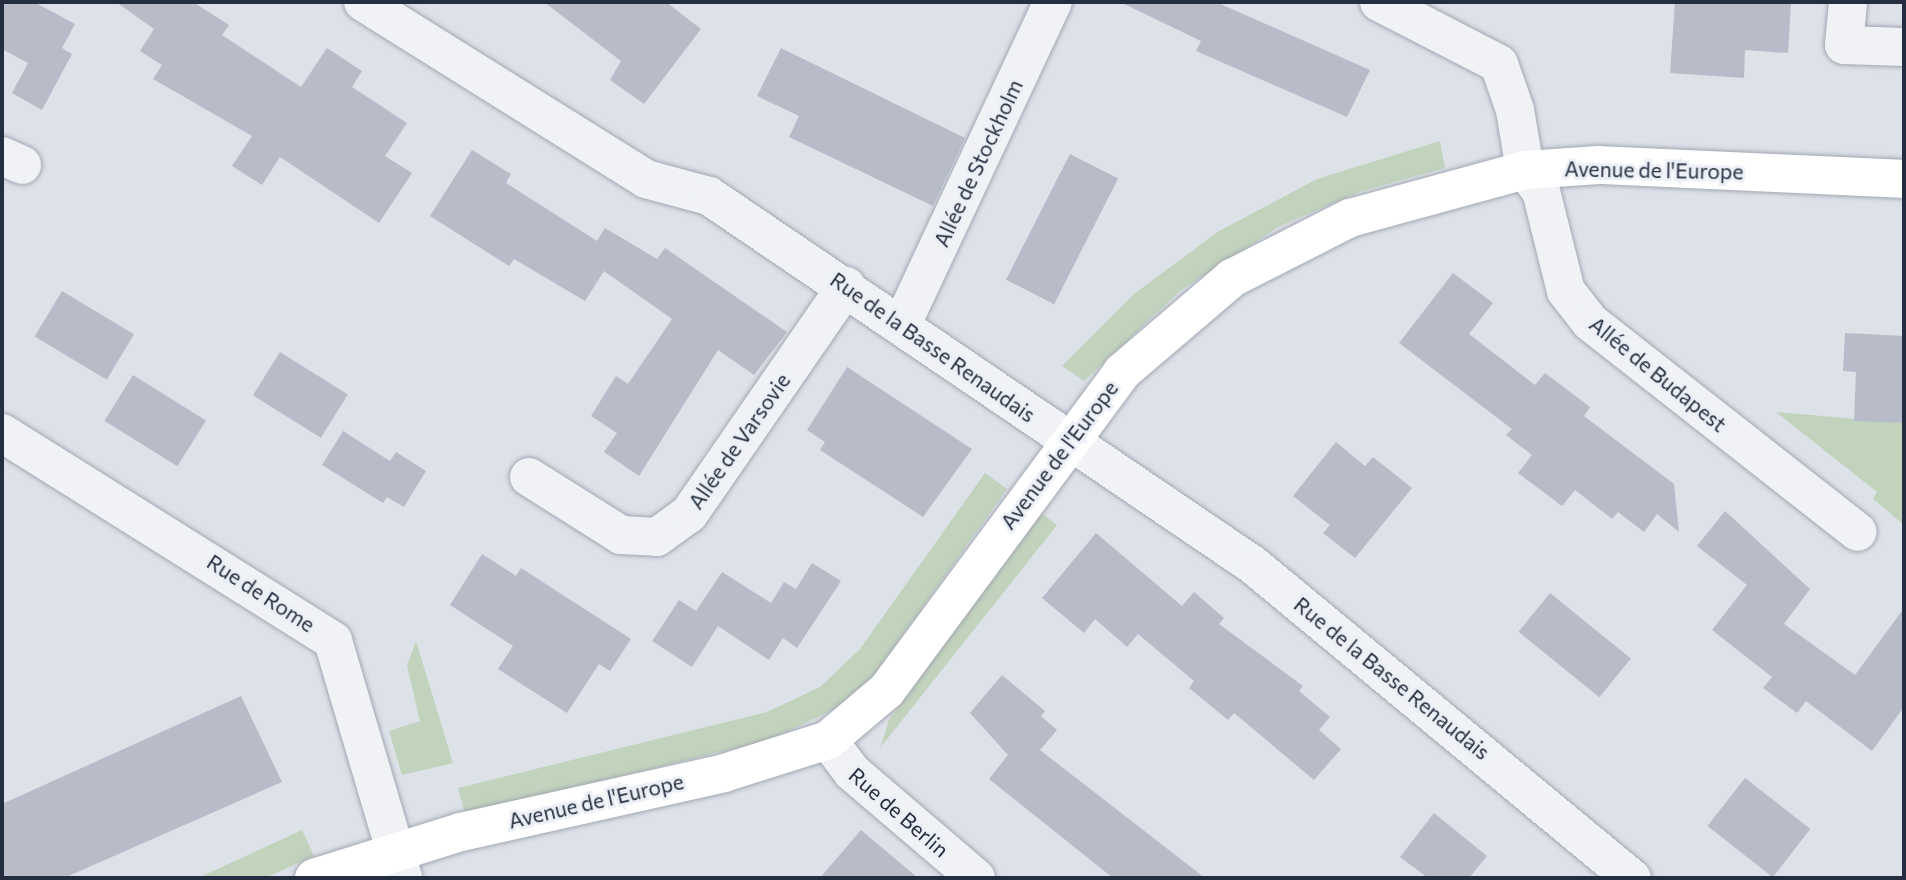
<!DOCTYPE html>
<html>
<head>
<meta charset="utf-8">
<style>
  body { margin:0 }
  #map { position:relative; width:1906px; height:880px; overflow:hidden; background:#dde1e8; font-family:Commissioner,sans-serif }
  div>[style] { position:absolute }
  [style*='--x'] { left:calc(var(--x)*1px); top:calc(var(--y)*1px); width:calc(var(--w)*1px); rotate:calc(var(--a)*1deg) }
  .green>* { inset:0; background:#c2d3bd }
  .building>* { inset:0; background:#b7bcc8; transform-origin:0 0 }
  .roads { filter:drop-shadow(0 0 2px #a2a8b2) drop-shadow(0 0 2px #a2a8b2) }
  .street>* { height:38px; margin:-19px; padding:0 19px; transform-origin:19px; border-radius:19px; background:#f0f2f6 }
  .secondary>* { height:38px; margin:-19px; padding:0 19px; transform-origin:19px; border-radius:19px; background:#fff }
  span { translate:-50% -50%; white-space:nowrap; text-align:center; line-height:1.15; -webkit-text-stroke:6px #ecf0f6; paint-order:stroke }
  .street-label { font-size:21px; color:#252e40 }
  .frame { position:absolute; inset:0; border:4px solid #252e40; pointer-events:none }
</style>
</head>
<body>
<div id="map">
  <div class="green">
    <div style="clip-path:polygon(1440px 141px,1445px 168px,1362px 191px,1280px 226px,1181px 290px,1084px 381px,1062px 366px,1134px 294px,1219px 231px,1317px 179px)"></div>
    <div style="clip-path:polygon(1776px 412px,1904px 423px,1904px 525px,1873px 499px,1877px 492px)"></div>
    <div style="clip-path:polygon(985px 473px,1007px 489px,874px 675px,839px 707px,769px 740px,465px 814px,458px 788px,767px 712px,820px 687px,860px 649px)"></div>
    <div style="clip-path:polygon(1040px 512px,1057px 525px,880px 748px,889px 720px)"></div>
    <div style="clip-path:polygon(416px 641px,453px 763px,402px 775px,389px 731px,420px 721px,407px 666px)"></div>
    <div style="clip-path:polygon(302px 830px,314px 856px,265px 878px,198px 878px)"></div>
  </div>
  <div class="building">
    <div style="clip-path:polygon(2px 2px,34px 2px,75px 24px,62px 48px,72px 54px,42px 110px,12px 93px,28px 63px,2px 49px)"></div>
    <div style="clip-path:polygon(116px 2px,193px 2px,229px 25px,222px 35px,301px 87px,327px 48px,362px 71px,352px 87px,407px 123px,385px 156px,412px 173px,379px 223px,280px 157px,262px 185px,232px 166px,252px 136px,153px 79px,162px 65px,140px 51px,154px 29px)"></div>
    <div style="clip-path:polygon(544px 2px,666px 2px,701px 29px,644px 104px,610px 80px,621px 61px)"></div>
    <div style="clip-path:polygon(1120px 2px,1216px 2px,1370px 70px,1347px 117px,1196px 51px,1201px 41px)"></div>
    <div style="clip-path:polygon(1675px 2px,1791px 3px,1788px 53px,1745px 50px,1744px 78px,1670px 73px)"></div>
    <div style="clip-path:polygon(781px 48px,965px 138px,933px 206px,789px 137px,799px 116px,757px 96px)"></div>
    <div style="clip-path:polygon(472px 150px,511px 174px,506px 183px,597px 241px,605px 228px,657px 259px,665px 248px,787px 332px,754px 375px,718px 350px,639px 476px,604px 452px,617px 433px,591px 416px,616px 376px,628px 384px,672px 319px,604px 271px,585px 301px,514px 259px,509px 266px,430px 216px)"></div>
    <div style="left:1070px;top:154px;width:54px;height:141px;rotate:27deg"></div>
    <div style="clip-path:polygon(1453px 273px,1493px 303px,1469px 334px,1535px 385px,1545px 373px,1590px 407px,1584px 416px,1674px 484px,1679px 532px,1657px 514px,1644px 532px,1618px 512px,1612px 519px,1575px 490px,1562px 506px,1518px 473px,1532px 455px,1506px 435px,1512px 429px,1399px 343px)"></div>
    <div style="left:62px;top:291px;width:84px;height:53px;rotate:31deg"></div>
    <div style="clip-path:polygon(1845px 333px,1904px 336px,1904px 423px,1854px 421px,1856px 372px,1843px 371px)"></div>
    <div style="left:280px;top:352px;width:80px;height:51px;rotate:32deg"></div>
    <div style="clip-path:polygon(847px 367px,972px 449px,923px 517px,820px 450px,825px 442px,807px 430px)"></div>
    <div style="left:133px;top:375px;width:86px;height:54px;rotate:32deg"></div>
    <div style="clip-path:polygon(343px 431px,390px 461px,396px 452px,426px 471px,404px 507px,387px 497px,383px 503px,322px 465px)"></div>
    <div style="clip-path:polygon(1336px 442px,1365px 466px,1373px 457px,1412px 488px,1355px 558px,1323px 533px,1330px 525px,1293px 496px)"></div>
    <div style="clip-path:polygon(1725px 511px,1810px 589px,1784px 624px,1855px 675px,1904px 608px,1904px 707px,1872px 751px,1806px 701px,1797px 713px,1763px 688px,1772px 677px,1712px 630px,1747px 585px,1697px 546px)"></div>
    <div style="clip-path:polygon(1096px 533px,1182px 606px,1194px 592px,1224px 618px,1219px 624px,1303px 686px,1299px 691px,1330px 717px,1319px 730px,1341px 749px,1314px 780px,1234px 713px,1228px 720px,1189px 688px,1194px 681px,1138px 634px,1127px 647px,1095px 619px,1084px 633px,1042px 598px)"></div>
    <div style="clip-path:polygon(482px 554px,516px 576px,521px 568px,631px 639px,610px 671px,599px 664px,567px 713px,498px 669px,513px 646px,450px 605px)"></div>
    <div style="clip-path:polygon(812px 563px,841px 581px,797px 648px,783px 638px,769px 660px,718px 626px,692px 667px,652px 641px,679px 600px,696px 611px,722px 572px,771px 603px,784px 582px,796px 589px)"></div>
    <div style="left:1550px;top:593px;width:104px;height:50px;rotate:39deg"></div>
    <div style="clip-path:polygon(1002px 675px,1045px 711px,1041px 716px,1057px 730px,1040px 750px,1205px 878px,1113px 878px,989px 779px,1008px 755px,970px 713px)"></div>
    <div style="clip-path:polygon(241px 696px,282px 782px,64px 878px,2px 878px,2px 804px)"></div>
    <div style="left:1745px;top:778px;width:83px;height:61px;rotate:38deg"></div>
    <div style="clip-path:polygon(1434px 813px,1487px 856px,1469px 878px,1428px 878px,1400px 857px)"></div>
    <div style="clip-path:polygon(861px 830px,918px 878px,820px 878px)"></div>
  </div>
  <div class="roads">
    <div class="street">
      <div style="--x:363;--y:2;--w:334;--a:32"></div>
      <div style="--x:646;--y:179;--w:65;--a:15.1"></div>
      <div style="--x:709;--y:196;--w:657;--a:34.15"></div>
      <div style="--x:1253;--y:565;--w:492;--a:39.6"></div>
      <div style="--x:1379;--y:2;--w:135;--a:27.3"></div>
      <div style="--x:1499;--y:64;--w:49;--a:70.8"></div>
      <div style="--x:1515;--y:110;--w:61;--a:80.5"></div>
      <div style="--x:1525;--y:170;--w:26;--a:53"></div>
      <div style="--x:1541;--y:191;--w:103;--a:76"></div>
      <div style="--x:1566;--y:291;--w:39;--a:52"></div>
      <div style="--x:1590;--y:322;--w:340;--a:38.1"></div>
      <div style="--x:1848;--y:2;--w:43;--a:95.3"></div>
      <div style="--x:1844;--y:45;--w:60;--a:1.9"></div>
      <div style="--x:2;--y:156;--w:22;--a:24"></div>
      <div style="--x:902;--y:324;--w:356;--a:-64.9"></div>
      <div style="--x:2;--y:433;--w:391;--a:32.1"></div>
      <div style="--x:333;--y:641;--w:247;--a:73.5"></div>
      <div style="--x:529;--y:477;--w:109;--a:32.2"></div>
      <div style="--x:621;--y:535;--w:36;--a:3"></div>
      <div style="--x:657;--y:537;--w:39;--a:-36"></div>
      <div style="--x:689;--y:514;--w:277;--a:-55.4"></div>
      <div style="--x:828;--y:740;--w:40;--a:53"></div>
      <div style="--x:852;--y:772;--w:163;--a:40.5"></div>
    </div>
    <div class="secondary">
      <div style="--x:314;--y:878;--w:154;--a:-17.4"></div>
      <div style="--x:461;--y:832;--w:270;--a:-12.6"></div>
      <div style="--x:724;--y:773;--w:109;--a:-17.6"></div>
      <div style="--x:828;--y:740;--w:77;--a:-40.3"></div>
      <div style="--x:887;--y:690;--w:395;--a:-53.5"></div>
      <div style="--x:1122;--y:372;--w:145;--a:-40.5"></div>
      <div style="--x:1232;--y:278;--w:132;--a:-27"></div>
      <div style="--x:1350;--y:218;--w:181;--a:-15.3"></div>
      <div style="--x:1525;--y:170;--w:74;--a:-3.9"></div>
      <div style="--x:1599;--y:165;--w:305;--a:2.6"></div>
    </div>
  </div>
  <div class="street-label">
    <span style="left:978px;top:163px;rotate:-65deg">Allée de Stockholm</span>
    <span style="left:1654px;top:170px;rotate:1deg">Avenue de l'Europe</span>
    <span style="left:933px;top:347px;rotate:35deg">Rue de la Basse Renaudais</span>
    <span style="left:1658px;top:374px;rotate:39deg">Allée de Budapest</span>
    <span style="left:739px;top:441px;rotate:-55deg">Allée de Varsovie</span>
    <span style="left:1059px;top:455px;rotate:-53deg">Avenue de l'Europe</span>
    <span style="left:261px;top:593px;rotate:33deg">Rue de Rome</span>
    <span style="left:1392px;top:678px;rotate:39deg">Rue de la Basse Renaudais</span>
    <span style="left:596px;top:801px;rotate:-13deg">Avenue de l'Europe</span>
    <span style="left:899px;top:812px;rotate:41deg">Rue de Berlin</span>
  </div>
  <div class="frame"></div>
</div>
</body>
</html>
